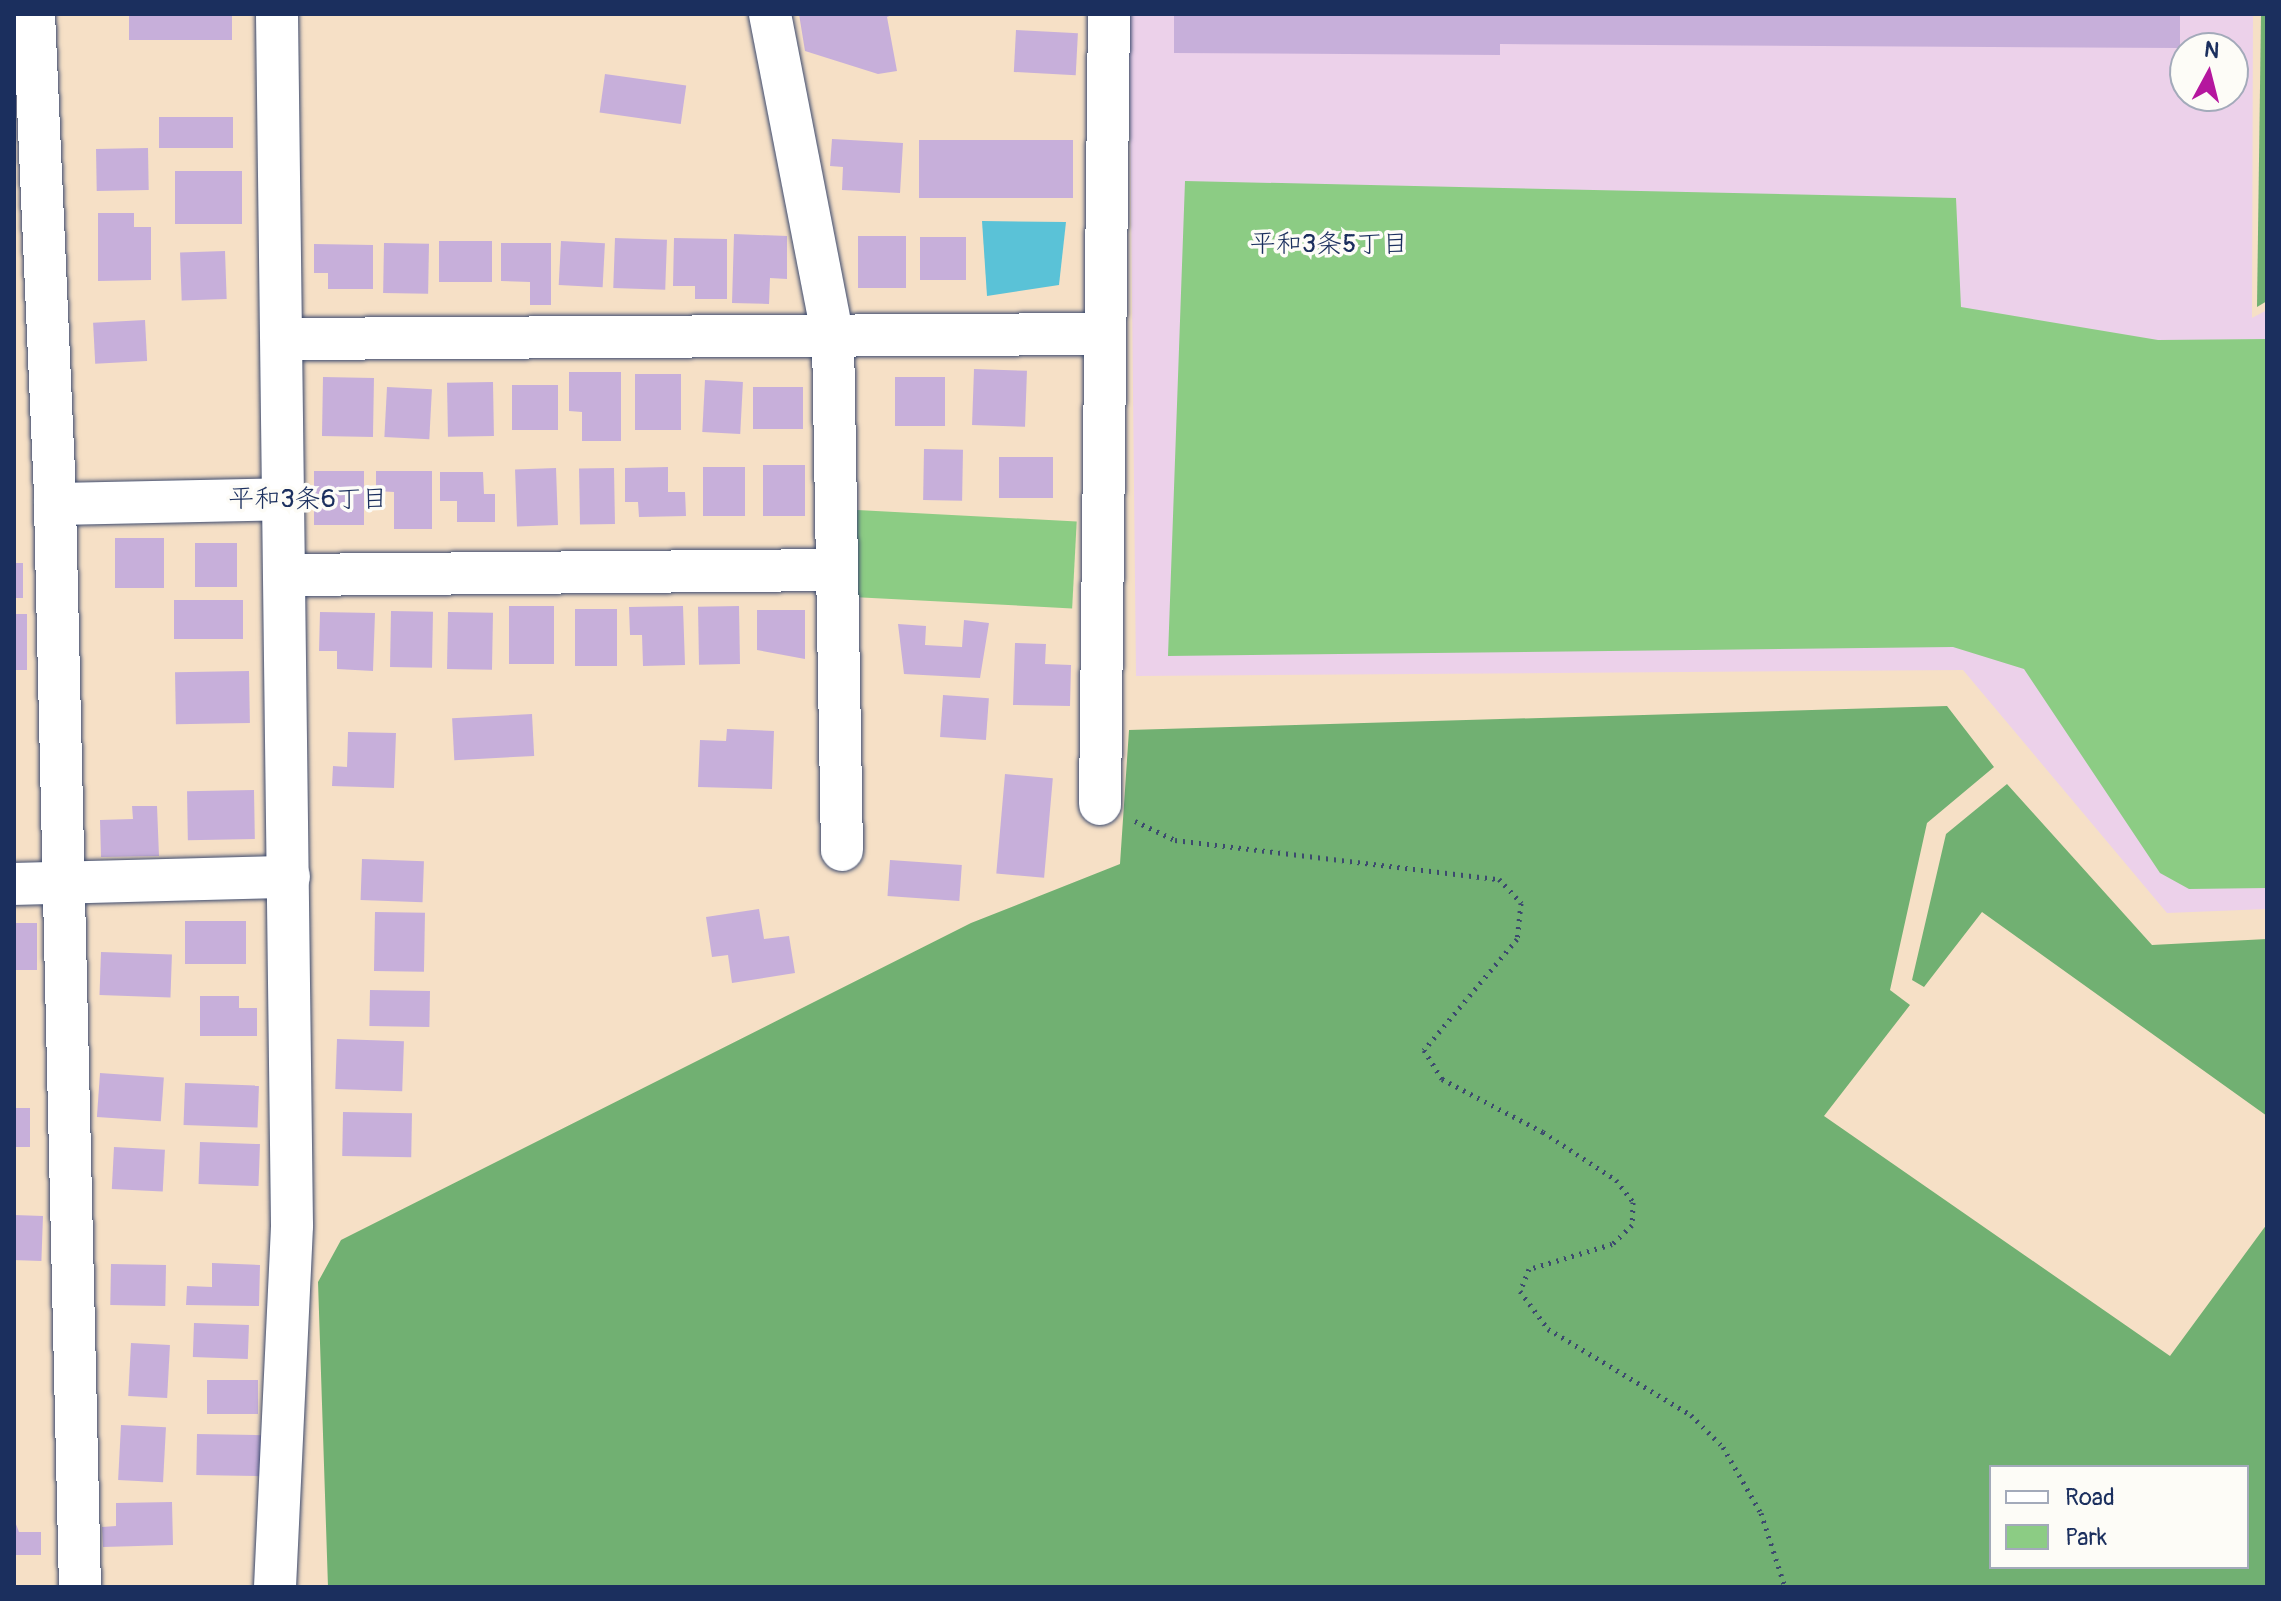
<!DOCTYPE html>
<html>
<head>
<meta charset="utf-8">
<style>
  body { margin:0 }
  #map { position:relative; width:2281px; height:1601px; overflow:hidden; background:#f6e0c6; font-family:Pangolin,"Klee One",sans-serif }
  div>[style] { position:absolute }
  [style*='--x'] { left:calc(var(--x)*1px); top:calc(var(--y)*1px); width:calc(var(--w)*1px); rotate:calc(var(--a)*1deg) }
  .built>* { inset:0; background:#ecd1ea }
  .green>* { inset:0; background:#8ccc84; transform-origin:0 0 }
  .forest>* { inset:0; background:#71b072 }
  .water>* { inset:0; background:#5ac2d7 }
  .building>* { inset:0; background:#c7afda; transform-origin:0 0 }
  .path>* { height:5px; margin-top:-2.5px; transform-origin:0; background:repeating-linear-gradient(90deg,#3c4a6e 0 2px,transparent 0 8px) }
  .roads { filter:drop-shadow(0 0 2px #3c4a6e) drop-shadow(0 0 2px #3c4a6e) }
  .street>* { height:42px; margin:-21px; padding:0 21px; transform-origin:21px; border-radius:21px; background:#fff }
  span { translate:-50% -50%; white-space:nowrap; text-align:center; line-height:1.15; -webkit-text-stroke:7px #fdfcf7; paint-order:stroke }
  .neighbourhood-label { font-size:26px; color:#1b2f5e }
  .frame { position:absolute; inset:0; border:16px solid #1b2f5e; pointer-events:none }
  .legend { position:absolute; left:1989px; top:1465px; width:260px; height:104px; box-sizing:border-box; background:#fdfcf7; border:2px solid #a3aaba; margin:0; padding:10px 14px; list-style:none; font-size:24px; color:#1b2f5e }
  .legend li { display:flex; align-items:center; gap:16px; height:40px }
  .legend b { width:40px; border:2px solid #a3aaba }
  .north { position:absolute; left:2169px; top:32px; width:80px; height:80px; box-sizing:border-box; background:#fdfcf7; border:2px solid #a3aaba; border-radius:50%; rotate:7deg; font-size:22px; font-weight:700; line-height:32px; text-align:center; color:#1b2f5e }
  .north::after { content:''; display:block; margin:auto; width:28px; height:36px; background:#b5179e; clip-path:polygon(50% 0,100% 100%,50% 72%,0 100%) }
</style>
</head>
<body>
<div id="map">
  <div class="built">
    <div style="clip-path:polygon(evenodd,1129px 14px,2253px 14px,2252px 318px,2267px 310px,2267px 909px,2167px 913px,1963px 670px,1136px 676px,1129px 14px,2185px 48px,2233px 48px,2233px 96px,2185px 96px,2185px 48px)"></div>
  </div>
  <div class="green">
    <div style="clip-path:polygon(1185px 181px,1956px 198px,1961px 307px,2158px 340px,2267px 339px,2267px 888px,2189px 889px,2160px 873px,2024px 669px,1953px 647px,1168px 656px)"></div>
    <div style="left:857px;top:510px;width:220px;height:87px;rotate:3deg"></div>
  </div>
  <div class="forest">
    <div style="clip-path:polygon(2261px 14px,2267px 14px,2267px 301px,2257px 307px)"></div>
    <div style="clip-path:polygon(evenodd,1947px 706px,1994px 767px,1927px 823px,1890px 990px,1910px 1005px,1824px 1116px,2170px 1356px,2267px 1224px,2267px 1587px,328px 1587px,318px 1282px,341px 1240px,971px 923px,1120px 864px,1129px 730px,1947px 706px,1991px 1467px,2247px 1467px,2247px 1567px,1991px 1567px,1991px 1467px)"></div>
    <div style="clip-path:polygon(2007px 784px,2152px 945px,2267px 939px,2267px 1116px,1982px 912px,1924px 987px,1912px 980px,1946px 834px)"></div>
  </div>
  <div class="water">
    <div style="clip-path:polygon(982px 221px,1066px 222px,1059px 285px,987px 296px)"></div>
  </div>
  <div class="building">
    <div style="left:129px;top:14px;width:103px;height:26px"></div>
    <div style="clip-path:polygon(799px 14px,894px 14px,887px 17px,897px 71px,878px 74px,805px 51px)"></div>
    <div style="clip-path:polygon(1174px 14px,2180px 14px,2180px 48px,1500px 44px,1500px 55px,1174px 53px)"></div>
    <div style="left:1016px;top:30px;width:62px;height:42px;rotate:3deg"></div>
    <div style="left:605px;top:74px;width:82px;height:39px;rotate:8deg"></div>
    <div style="left:159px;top:117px;width:74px;height:31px"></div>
    <div style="clip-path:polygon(832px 139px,903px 143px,900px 193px,842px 190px,843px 167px,830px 166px)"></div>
    <div style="left:919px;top:140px;width:154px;height:58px"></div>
    <div style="left:148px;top:148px;width:42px;height:52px;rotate:89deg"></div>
    <div style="left:175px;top:171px;width:67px;height:53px"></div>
    <div style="clip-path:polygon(98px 213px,134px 213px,134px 227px,151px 227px,151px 280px,98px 281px)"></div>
    <div style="clip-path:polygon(734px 234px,787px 236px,787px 279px,770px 278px,769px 304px,732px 303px)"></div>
    <div style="left:858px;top:236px;width:48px;height:52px"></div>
    <div style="left:920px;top:237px;width:46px;height:43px"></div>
    <div style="left:615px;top:238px;width:52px;height:50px;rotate:2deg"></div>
    <div style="clip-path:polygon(674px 238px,727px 239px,727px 299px,695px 299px,695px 286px,673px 286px)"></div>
    <div style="left:439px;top:241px;width:53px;height:41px"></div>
    <div style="left:561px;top:241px;width:44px;height:44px;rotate:3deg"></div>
    <div style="left:384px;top:243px;width:45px;height:50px;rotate:1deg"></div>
    <div style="clip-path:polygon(501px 243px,551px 243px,551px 305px,530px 305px,530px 282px,501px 281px)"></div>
    <div style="clip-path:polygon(314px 244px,373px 245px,373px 289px,328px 289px,328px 273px,314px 273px)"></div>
    <div style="left:225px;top:251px;width:48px;height:45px;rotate:88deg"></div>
    <div style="left:145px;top:320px;width:41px;height:52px;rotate:87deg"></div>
    <div style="left:974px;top:369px;width:53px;height:56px;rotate:2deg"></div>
    <div style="clip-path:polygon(569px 372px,621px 372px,621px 441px,582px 441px,582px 412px,569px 411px)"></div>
    <div style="left:635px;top:374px;width:46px;height:56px"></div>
    <div style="left:323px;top:377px;width:51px;height:59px;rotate:1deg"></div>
    <div style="left:895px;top:377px;width:50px;height:49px"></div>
    <div style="left:705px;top:380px;width:38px;height:52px;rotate:3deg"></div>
    <div style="left:493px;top:382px;width:54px;height:46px;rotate:89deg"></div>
    <div style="left:558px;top:385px;width:45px;height:46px;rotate:90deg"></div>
    <div style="left:387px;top:387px;width:45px;height:50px;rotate:3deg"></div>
    <div style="left:753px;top:387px;width:50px;height:42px"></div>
    <div style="left:924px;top:449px;width:39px;height:51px;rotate:1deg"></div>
    <div style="left:999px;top:457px;width:54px;height:41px"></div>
    <div style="left:763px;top:465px;width:42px;height:51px"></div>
    <div style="clip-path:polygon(668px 467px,668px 492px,685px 492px,686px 516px,639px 517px,638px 502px,625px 502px,625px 468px)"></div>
    <div style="left:703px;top:467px;width:42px;height:49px"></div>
    <div style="left:556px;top:468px;width:57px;height:41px;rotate:88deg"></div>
    <div style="left:614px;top:468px;width:56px;height:35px;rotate:89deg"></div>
    <div style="left:364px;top:471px;width:54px;height:50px;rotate:90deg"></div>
    <div style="clip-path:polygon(376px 471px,432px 471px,432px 529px,394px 529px,394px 492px,376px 491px)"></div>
    <div style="clip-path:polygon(440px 472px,483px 472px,484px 494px,495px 494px,495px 522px,457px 522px,457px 501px,440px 501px)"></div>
    <div style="left:115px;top:538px;width:49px;height:50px"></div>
    <div style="left:237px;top:543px;width:44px;height:42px;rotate:90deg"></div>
    <div style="left:14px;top:563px;width:9px;height:35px"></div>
    <div style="left:243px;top:600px;width:39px;height:69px;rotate:90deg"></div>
    <div style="left:509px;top:606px;width:45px;height:58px"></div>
    <div style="clip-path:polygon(683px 606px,685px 665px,643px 666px,642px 635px,630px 635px,629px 607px)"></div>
    <div style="left:739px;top:606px;width:58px;height:41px;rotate:89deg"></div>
    <div style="left:575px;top:609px;width:42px;height:57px"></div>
    <div style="clip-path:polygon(757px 610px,805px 610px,805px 659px,757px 650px)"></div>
    <div style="left:391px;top:611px;width:42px;height:56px;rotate:1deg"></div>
    <div style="clip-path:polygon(320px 612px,375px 613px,373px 671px,337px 669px,337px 651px,319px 651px)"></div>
    <div style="left:448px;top:612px;width:45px;height:57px;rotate:1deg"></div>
    <div style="left:14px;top:614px;width:13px;height:56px"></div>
    <div style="clip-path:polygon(964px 620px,989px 623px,980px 678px,904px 674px,898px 624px,926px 626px,925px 645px,962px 647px)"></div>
    <div style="clip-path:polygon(1015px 643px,1046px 644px,1045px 664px,1071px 665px,1070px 706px,1013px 705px)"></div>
    <div style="left:249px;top:671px;width:52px;height:74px;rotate:89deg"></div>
    <div style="left:943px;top:695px;width:46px;height:42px;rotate:4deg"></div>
    <div style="left:532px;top:714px;width:42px;height:80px;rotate:87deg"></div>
    <div style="clip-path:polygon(727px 729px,774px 731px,772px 789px,698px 787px,700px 740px,726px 741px)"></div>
    <div style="clip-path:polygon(348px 732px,396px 733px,394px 788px,332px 786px,333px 766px,347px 767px)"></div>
    <div style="left:1005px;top:774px;width:48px;height:100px;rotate:5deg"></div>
    <div style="left:254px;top:790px;width:49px;height:67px;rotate:89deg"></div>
    <div style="clip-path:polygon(132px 806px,157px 806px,159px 856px,101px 857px,100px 820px,133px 819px)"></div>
    <div style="left:362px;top:859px;width:62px;height:41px;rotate:2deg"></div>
    <div style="left:890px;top:860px;width:72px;height:36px;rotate:4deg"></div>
    <div style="clip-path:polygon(759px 909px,764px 939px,789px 936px,795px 973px,732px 983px,728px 955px,712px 957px,706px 917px)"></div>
    <div style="left:375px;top:912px;width:50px;height:59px;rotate:1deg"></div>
    <div style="left:185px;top:921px;width:61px;height:43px"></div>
    <div style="left:14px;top:923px;width:23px;height:47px"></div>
    <div style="left:101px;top:952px;width:71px;height:43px;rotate:2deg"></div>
    <div style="left:370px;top:990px;width:60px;height:36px;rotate:1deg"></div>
    <div style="clip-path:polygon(200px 996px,239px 996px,239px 1008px,257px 1008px,257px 1036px,200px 1036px)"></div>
    <div style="left:337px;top:1039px;width:67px;height:50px;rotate:2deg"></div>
    <div style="left:100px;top:1073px;width:64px;height:44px;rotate:4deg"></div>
    <div style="left:185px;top:1083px;width:74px;height:42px;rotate:2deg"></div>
    <div style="left:14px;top:1108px;width:16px;height:39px"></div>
    <div style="left:343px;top:1112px;width:69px;height:44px;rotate:1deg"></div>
    <div style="left:200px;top:1142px;width:60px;height:42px;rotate:2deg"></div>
    <div style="left:114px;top:1147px;width:51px;height:42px;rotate:3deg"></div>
    <div style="left:14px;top:1215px;width:29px;height:45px;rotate:2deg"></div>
    <div style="clip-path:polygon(212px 1263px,260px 1265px,259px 1306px,186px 1305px,187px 1286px,212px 1287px)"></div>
    <div style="left:111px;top:1264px;width:55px;height:41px;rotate:1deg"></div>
    <div style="left:194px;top:1323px;width:55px;height:34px;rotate:2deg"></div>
    <div style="left:131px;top:1343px;width:39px;height:53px;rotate:3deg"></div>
    <div style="left:207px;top:1380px;width:51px;height:34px"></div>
    <div style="left:121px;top:1425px;width:45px;height:55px;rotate:3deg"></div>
    <div style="left:197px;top:1434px;width:65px;height:41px;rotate:1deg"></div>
    <div style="clip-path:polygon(172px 1502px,173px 1545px,103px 1547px,102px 1527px,116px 1526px,116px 1503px)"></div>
    <div style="clip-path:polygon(14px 1519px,19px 1532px,41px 1532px,41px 1555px,14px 1555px)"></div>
  </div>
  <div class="path">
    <div style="--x:1135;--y:821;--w:44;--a:25.4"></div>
    <div style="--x:1175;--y:840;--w:326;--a:6.9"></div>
    <div style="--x:1499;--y:879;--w:33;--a:47"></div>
    <div style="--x:1521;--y:903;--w:36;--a:96"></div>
    <div style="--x:1517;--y:939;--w:145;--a:130"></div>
    <div style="--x:1424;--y:1050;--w:34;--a:58"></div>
    <div style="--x:1442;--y:1079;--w:114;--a:27.7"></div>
    <div style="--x:1543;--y:1132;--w:87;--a:33.3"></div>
    <div style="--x:1616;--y:1180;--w:28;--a:52"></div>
    <div style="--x:1633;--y:1202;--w:23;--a:92"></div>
    <div style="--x:1632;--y:1225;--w:28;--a:136"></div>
    <div style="--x:1612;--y:1244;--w:87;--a:163.2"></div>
    <div style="--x:1529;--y:1269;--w:24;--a:112"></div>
    <div style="--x:1520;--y:1291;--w:47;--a:53.6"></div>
    <div style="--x:1548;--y:1329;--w:167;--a:31"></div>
    <div style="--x:1691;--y:1415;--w:45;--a:45"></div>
    <div style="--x:1723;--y:1447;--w:76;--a:60.1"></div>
    <div style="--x:1761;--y:1513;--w:78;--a:72"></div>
  </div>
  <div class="roads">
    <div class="street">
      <div style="--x:34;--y:14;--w:490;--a:87.5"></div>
      <div style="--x:55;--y:504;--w:1083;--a:88.68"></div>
      <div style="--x:770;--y:14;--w:331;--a:79"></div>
      <div style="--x:833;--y:339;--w:511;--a:88.99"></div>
      <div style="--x:284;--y:339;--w:821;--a:-0.35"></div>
      <div style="--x:55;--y:504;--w:231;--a:-1.2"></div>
      <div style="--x:286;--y:575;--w:549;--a:-0.52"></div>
      <div style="--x:1100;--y:804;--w:790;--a:-89.35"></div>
      <div style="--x:14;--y:884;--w:275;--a:-1.5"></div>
      <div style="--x:275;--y:1587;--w:362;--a:-87.3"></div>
      <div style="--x:292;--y:1225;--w:1211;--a:-90.71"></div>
    </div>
  </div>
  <div class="neighbourhood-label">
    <span style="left:1329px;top:245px">平和3条5丁目</span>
    <span style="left:308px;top:500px">平和3条6丁目</span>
  </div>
  <div class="frame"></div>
  <ul class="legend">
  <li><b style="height:10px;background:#fff"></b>Road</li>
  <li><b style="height:22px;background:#8ccc84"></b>Park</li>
  </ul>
  <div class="north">N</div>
</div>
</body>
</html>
